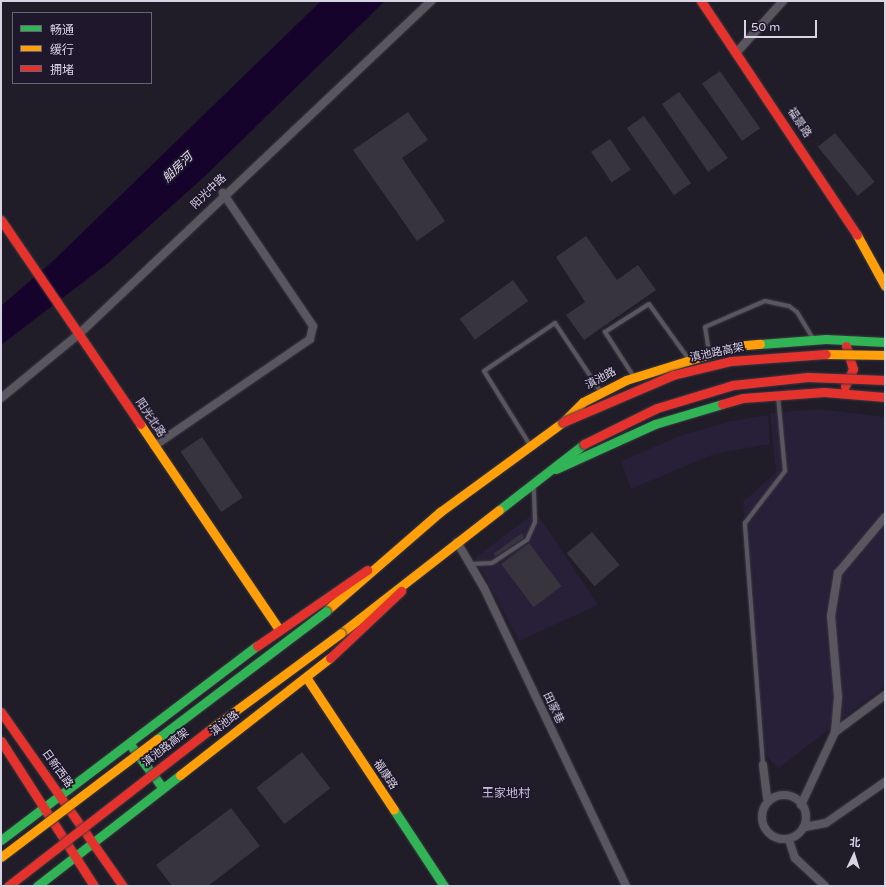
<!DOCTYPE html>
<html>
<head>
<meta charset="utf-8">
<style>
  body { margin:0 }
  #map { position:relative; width:886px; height:887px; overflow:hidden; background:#201d28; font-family:"Varela Round","Noto Sans SC",sans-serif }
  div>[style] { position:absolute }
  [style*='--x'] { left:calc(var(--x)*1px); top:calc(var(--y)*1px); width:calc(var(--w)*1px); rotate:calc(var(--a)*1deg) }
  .built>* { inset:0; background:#281f38 }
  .water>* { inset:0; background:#15032c }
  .building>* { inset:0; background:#38343e; transform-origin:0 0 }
  .roads { filter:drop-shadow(0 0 1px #3b3942) drop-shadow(0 0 1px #3b3942) }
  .lane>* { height:4px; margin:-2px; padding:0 2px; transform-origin:2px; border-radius:2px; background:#595660 }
  .street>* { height:8px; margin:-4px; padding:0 4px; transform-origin:4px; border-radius:4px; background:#595660 }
  .street>.ring { margin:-4px; padding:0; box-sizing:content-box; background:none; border:8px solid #595660; border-radius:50% }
  .fast>* { height:9px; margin:-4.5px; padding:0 4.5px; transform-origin:4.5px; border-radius:4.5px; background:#30b455 }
  .slow>* { height:9px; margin:-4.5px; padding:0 4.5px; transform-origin:4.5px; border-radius:4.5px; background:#ff9f0a }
  .jam>* { height:9px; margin:-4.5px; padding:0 4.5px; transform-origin:4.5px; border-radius:4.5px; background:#e5322d }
  .bridges { filter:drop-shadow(0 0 1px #3b3942) drop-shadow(0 0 1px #3b3942) }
  .fast-bridge>* { height:9px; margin:-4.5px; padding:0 4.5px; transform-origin:4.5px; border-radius:4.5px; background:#30b455 }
  .slow-bridge>* { height:9px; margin:-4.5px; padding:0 4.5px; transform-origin:4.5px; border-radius:4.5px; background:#ff9f0a }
  .jam-bridge>* { height:9px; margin:-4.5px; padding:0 4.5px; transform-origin:4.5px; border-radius:4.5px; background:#e5322d }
  span { translate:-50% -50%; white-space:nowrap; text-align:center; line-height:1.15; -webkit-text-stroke:3.5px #1f182d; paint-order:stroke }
  .street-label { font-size:11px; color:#d9d4e4 }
  .water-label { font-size:12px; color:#e4ddf2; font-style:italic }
  .neighbourhood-label { font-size:12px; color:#c9c0de }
  .frame { position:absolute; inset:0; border:2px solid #d9d4e4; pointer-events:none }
  .legend { position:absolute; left:12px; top:12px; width:140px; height:72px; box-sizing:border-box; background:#1f182d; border:1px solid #696376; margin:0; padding:5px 7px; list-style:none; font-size:12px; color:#d9d4e4 }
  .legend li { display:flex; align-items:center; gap:8px; height:20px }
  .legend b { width:20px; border:1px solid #696376 }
  .north { position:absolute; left:834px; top:835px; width:40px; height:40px; -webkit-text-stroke:3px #1f182d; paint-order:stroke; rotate:4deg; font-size:11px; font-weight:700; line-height:16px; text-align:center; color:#d9d4e4 }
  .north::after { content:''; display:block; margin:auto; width:14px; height:18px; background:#d9d4e4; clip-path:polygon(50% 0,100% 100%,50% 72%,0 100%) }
  .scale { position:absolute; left:744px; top:20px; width:73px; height:18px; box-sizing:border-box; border:2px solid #d9d4e4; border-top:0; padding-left:5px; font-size:12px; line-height:14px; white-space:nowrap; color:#d9d4e4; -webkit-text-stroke:3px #1f182d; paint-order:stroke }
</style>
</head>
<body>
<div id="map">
  <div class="built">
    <div style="clip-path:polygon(819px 409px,885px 417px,885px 686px,779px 768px,765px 755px,743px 502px,776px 472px,770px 413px)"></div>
    <div style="clip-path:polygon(768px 415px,770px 444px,714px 454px,631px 489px,621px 461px,680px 436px,731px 421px)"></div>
    <div style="clip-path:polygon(536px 512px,598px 605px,519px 641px,475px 558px)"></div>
  </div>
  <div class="water">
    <div style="clip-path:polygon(321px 1px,385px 1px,205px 176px,107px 264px,1px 345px,1px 306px,53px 261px)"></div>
  </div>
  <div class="building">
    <div style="left:720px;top:71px;width:70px;height:22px;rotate:55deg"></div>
    <div style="clip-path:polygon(679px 92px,728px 158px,708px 172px,662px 104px)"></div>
    <div style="clip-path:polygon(408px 112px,428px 140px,402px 158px,445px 221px,417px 241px,353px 150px)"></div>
    <div style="left:644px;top:116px;width:82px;height:21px;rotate:55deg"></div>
    <div style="left:835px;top:133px;width:63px;height:22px;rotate:51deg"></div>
    <div style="left:610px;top:139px;width:37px;height:23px;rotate:56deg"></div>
    <div style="clip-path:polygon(586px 236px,617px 280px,638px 265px,656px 290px,584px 340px,566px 315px,585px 302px,556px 257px)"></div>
    <div style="left:513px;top:280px;width:26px;height:66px;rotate:54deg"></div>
    <div style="left:202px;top:437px;width:73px;height:26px;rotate:56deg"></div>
    <div style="left:592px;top:532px;width:43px;height:33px;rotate:50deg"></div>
    <div style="clip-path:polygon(522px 533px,524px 538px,496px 556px,493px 554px)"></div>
    <div style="left:529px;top:543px;width:54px;height:35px;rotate:53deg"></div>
    <div style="left:302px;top:752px;width:46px;height:58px;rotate:52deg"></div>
    <div style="clip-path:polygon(231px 808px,260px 846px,208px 886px,172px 886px,156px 865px)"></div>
  </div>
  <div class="roads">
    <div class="lane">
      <div style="--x:709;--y:352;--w:25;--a:-99"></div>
      <div style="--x:705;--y:327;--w:65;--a:-23.4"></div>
      <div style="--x:765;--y:301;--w:25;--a:12"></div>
      <div style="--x:789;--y:306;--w:10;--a:37"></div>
      <div style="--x:797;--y:312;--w:31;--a:59"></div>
      <div style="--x:634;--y:377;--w:54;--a:-122.8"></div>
      <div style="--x:605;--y:332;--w:52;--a:-32.5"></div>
      <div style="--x:649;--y:304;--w:67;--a:54.2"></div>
      <div style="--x:530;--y:445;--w:87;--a:-121.9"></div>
      <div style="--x:484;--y:371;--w:86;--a:-34.1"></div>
      <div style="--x:555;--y:323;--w:83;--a:56.3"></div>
      <div style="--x:471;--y:564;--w:21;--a:-3"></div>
      <div style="--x:492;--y:563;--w:42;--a:-33.3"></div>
      <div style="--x:527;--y:540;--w:20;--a:-66"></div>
      <div style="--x:535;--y:522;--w:34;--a:-92"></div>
      <div style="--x:763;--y:765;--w:243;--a:-94.3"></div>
      <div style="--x:745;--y:523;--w:66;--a:-52.4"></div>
      <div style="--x:785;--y:471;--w:75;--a:-95.3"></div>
    </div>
    <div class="street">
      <div style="--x:737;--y:52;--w:69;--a:-48"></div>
      <div style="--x:1;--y:398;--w:101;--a:-39.4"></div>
      <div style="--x:79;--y:334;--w:485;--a:-43.4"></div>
      <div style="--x:154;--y:446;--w:189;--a:-34.4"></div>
      <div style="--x:310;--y:339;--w:13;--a:-77"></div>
      <div style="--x:313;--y:326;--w:161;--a:-124.1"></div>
      <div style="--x:457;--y:542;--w:53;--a:59.6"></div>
      <div style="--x:484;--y:588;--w:330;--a:64.5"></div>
      <div style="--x:835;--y:732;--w:62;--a:-36.5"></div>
      <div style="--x:763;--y:765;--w:33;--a:83"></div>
      <div class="ring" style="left:762px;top:795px;width:36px;height:36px"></div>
      <div style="--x:801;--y:805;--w:81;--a:-65"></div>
      <div style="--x:835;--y:732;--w:35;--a:-85"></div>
      <div style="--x:838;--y:697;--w:81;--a:-94.9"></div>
      <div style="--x:831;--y:616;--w:44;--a:-80.8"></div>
      <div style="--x:838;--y:573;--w:73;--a:-50"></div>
      <div style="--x:805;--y:827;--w:21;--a:-11"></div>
      <div style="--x:826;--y:823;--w:72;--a:-34.8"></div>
      <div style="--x:789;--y:840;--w:19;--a:72"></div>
      <div style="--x:795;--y:858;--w:41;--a:43"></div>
    </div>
    <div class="fast">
      <div style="--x:760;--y:344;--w:66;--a:-4.3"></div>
      <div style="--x:826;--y:339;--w:59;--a:2.9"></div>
      <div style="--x:556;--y:469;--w:109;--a:-24.4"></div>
      <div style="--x:655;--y:424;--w:70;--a:-16.6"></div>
      <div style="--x:499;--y:510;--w:108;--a:-37.8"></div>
      <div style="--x:132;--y:747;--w:50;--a:53.1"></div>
      <div style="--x:394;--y:810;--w:91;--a:56.7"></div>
      <div style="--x:1;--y:840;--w:321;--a:-37.2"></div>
      <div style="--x:37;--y:886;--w:181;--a:-37.8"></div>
    </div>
    <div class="slow">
      <div style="--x:857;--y:235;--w:58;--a:61.2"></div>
      <div style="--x:564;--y:421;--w:27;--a:-45"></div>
      <div style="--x:583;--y:402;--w:48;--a:-27.1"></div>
      <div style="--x:626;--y:380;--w:114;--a:-17.3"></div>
      <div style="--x:735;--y:346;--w:25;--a:-5"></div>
      <div style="--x:140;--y:424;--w:248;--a:55.9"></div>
      <div style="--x:326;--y:611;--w:151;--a:-41"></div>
      <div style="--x:440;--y:512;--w:152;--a:-36.2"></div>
      <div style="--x:341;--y:633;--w:200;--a:-37.9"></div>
      <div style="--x:306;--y:677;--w:159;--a:56.5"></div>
      <div style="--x:180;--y:775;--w:190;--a:-38"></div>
    </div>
    <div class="jam">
      <div style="--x:701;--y:1;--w:281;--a:56.3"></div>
      <div style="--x:1;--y:220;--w:247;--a:55.7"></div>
      <div style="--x:845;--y:386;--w:19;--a:-65"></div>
      <div style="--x:853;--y:369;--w:24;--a:-107"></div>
      <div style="--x:722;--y:404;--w:22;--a:-16"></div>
      <div style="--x:743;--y:398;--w:81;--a:-4.2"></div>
      <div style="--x:824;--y:392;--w:61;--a:4.7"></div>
      <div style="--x:257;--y:646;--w:134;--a:-34.6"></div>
      <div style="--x:330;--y:658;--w:98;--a:-43.3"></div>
      <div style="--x:1;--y:712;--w:213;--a:55"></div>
      <div style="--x:1;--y:741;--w:172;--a:57.3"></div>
    </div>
  </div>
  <div class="bridges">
    <div class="fast-bridge">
      <div style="--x:157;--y:739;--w:212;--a:-37.1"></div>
    </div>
    <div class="slow-bridge">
      <div style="--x:826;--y:354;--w:59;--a:1"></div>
      <div style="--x:208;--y:731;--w:165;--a:-36.4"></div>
      <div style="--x:1;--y:857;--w:196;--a:-37.1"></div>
    </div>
    <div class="jam-bridge">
      <div style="--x:563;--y:422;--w:120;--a:-23.1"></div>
      <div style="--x:673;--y:375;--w:60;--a:-13.6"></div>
      <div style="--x:731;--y:361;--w:95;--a:-4.2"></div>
      <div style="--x:584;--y:444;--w:81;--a:-26.3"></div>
      <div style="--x:657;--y:408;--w:79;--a:-16.8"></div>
      <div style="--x:733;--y:385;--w:75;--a:-6.1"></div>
      <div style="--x:808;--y:377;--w:77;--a:2.2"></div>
      <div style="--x:8;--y:886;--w:253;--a:-37.8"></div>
    </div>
  </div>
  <div class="street-label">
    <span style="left:799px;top:123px;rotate:56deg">福景路</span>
    <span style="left:209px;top:192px;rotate:-44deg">阳光中路</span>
    <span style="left:717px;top:353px;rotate:-12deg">滇池路高架</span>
    <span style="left:601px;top:379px;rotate:-28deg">滇池路</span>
    <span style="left:150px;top:418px;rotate:56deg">阳光北路</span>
    <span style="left:553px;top:708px;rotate:64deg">田家巷</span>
    <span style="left:225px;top:724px;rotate:-38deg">滇池路</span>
    <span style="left:166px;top:748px;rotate:-37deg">滇池路高架</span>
    <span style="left:57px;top:769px;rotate:54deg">日新西路</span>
    <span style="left:385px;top:775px;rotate:56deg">福康路</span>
  </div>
  <div class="water-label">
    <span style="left:178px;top:168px;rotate:-44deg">船房河</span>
  </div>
  <div class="neighbourhood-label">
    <span style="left:506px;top:794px">王家地村</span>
  </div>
  <div class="frame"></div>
  <ul class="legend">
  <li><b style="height:5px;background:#30b455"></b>畅通</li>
  <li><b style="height:5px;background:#ff9f0a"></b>缓行</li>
  <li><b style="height:5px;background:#e5322d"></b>拥堵</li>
  </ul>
  <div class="north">北</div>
  <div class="scale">50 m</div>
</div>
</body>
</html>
